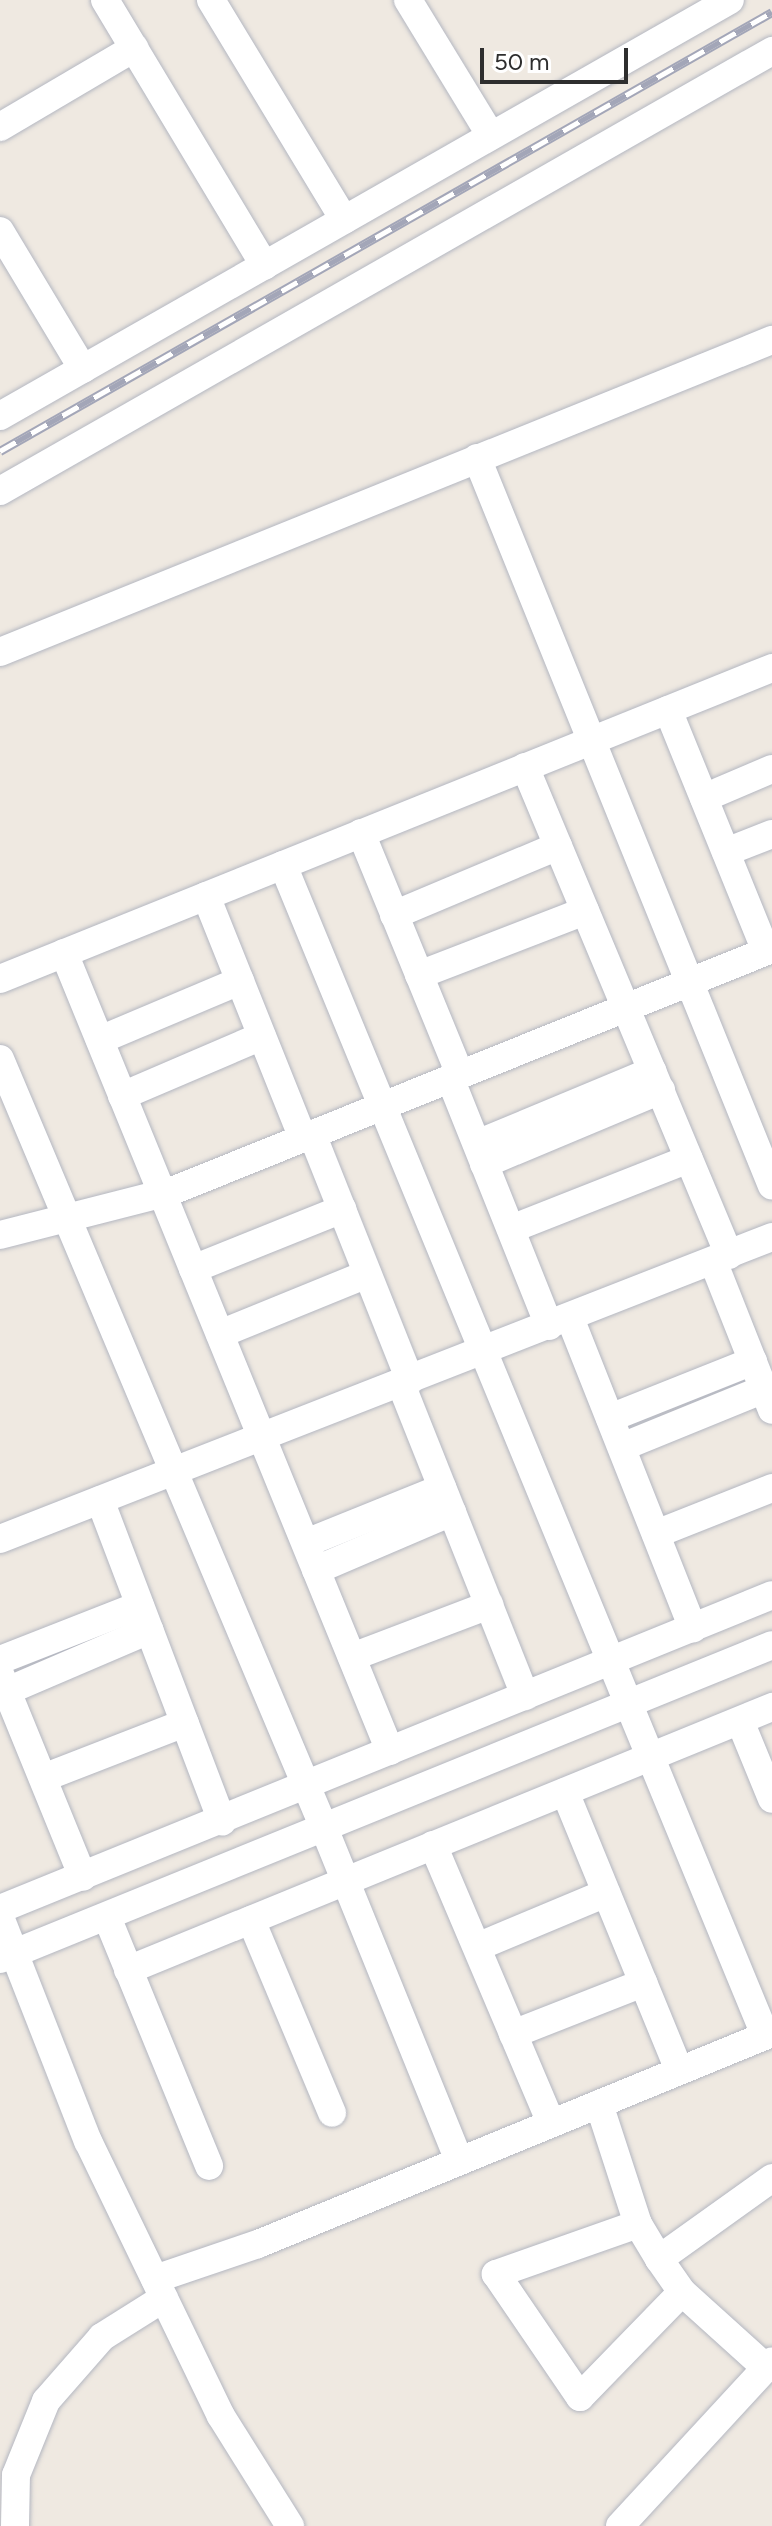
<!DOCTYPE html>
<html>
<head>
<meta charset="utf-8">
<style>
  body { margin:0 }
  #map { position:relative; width:772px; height:2526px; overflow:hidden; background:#efe9e1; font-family:Figtree,sans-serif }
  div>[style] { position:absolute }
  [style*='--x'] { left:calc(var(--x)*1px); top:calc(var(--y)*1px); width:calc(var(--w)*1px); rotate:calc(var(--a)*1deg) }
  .roads { filter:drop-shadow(0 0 2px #b4b7c1) drop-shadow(0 0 2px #b4b7c1) }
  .minor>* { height:28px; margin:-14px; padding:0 14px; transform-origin:14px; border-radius:14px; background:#fff }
  .rail>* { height:9px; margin-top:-4.5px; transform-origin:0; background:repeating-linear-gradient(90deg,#fff 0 18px,#a3a6b8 0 36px); box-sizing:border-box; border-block:2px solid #a3a6b8 }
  span { translate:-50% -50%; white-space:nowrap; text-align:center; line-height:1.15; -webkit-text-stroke:7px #fff; paint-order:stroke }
  .scale { position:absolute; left:480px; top:48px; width:148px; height:36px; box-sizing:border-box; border:4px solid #2e2e2e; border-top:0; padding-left:10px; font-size:24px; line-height:28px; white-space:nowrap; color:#2e2e2e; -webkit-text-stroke:6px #fff; paint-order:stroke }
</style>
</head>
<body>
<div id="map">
  <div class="roads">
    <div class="minor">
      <div style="--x:105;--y:0;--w:310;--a:59"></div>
      <div style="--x:211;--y:0;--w:257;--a:58.8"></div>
      <div style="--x:408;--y:0;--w:159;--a:58.6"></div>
      <div style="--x:0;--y:127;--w:156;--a:-30.5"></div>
      <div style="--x:0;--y:231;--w:161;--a:59"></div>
      <div style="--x:0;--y:416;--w:840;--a:-29.68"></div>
      <div style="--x:477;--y:458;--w:785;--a:67.94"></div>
      <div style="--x:0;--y:491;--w:889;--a:-29.68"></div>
      <div style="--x:0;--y:652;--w:833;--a:-22.01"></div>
      <div style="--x:668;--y:710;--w:260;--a:67.9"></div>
      <div style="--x:525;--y:767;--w:529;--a:67.31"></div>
      <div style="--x:704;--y:798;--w:74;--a:-23.1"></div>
      <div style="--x:361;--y:833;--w:261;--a:67.7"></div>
      <div style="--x:726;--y:852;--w:49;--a:-21.4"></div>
      <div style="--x:283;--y:865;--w:1265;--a:67.61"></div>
      <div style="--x:206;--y:896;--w:261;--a:68.2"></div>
      <div style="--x:394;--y:915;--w:178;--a:-22.8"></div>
      <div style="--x:64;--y:953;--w:862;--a:67.78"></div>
      <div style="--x:419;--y:975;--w:178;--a:-21.1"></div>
      <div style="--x:0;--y:979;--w:832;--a:-21.94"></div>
      <div style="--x:100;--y:1040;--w:152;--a:-22.9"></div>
      <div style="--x:0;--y:1059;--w:834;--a:67.15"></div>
      <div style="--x:324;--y:1828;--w:359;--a:67.9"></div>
      <div style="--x:450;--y:1078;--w:267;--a:68.2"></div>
      <div style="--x:122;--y:1096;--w:152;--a:-23.2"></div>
      <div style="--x:312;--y:1134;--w:265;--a:68.3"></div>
      <div style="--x:477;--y:1144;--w:190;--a:-22.6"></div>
      <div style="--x:484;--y:1164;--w:192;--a:-22.7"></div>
      <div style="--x:511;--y:1229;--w:191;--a:-21.5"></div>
      <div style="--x:0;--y:1235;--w:178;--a:-14.3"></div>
      <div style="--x:172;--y:1191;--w:647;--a:-21.97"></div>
      <div style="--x:713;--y:1261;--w:160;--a:68.4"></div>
      <div style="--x:193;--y:1269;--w:161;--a:-21.9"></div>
      <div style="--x:570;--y:1318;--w:334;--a:68.4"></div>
      <div style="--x:220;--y:1334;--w:159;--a:-22.2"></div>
      <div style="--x:401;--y:1384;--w:336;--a:68.3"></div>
      <div style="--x:610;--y:1418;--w:154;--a:-21.7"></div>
      <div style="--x:622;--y:1447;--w:153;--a:-22.2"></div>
      <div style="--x:100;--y:1500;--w:344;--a:69.2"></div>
      <div style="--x:656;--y:1534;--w:125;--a:-21.6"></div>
      <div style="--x:0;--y:1539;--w:829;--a:-21.37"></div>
      <div style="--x:306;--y:1543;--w:147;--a:-22"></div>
      <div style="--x:316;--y:1570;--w:148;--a:-23.1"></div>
      <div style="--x:352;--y:1657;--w:147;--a:-20.8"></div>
      <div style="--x:0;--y:1660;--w:150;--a:-21.4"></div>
      <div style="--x:0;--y:1674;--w:219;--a:67.8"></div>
      <div style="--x:7;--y:1691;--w:155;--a:-23.2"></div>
      <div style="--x:740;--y:1721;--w:84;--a:67.7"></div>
      <div style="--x:43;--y:1778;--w:152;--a:-21.2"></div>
      <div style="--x:565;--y:1792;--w:300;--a:67.7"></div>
      <div style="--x:433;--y:1845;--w:302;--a:67"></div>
      <div style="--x:0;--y:1909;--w:833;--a:-22.13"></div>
      <div style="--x:0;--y:1917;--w:241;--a:68.6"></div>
      <div style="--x:88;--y:2141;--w:305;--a:64.2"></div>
      <div style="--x:221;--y:2416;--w:130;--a:57.9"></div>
      <div style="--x:107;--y:1917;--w:269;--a:67.7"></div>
      <div style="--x:251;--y:1920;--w:209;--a:67.2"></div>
      <div style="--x:477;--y:1947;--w:140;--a:-22.7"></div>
      <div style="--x:0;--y:1959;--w:833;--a:-22.13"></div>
      <div style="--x:128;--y:1970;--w:696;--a:-22.21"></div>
      <div style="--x:513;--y:2034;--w:140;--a:-21.4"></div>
      <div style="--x:599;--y:2104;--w:126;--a:72"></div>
      <div style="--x:638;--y:2224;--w:41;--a:59"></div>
      <div style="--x:659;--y:2259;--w:40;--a:55.1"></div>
      <div style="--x:682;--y:2292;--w:113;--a:42.1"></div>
      <div style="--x:638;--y:2224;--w:151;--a:160.6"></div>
      <div style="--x:496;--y:2274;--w:149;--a:55.7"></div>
      <div style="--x:580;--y:2397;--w:146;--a:-45.8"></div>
      <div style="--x:659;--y:2259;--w:139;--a:-35.6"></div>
      <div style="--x:155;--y:2279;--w:109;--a:-18.8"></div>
      <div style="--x:258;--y:2244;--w:556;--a:-22.32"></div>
      <div style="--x:15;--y:2526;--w:51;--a:-88.9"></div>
      <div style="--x:16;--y:2475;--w:80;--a:-67.9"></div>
      <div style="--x:46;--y:2401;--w:85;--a:-48.8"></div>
      <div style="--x:102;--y:2337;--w:73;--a:-32.2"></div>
      <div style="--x:620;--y:2526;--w:224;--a:-47.3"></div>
    </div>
  </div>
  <div class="rail">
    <div style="--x:0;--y:451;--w:888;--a:-29.62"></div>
  </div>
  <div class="scale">50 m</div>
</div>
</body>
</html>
